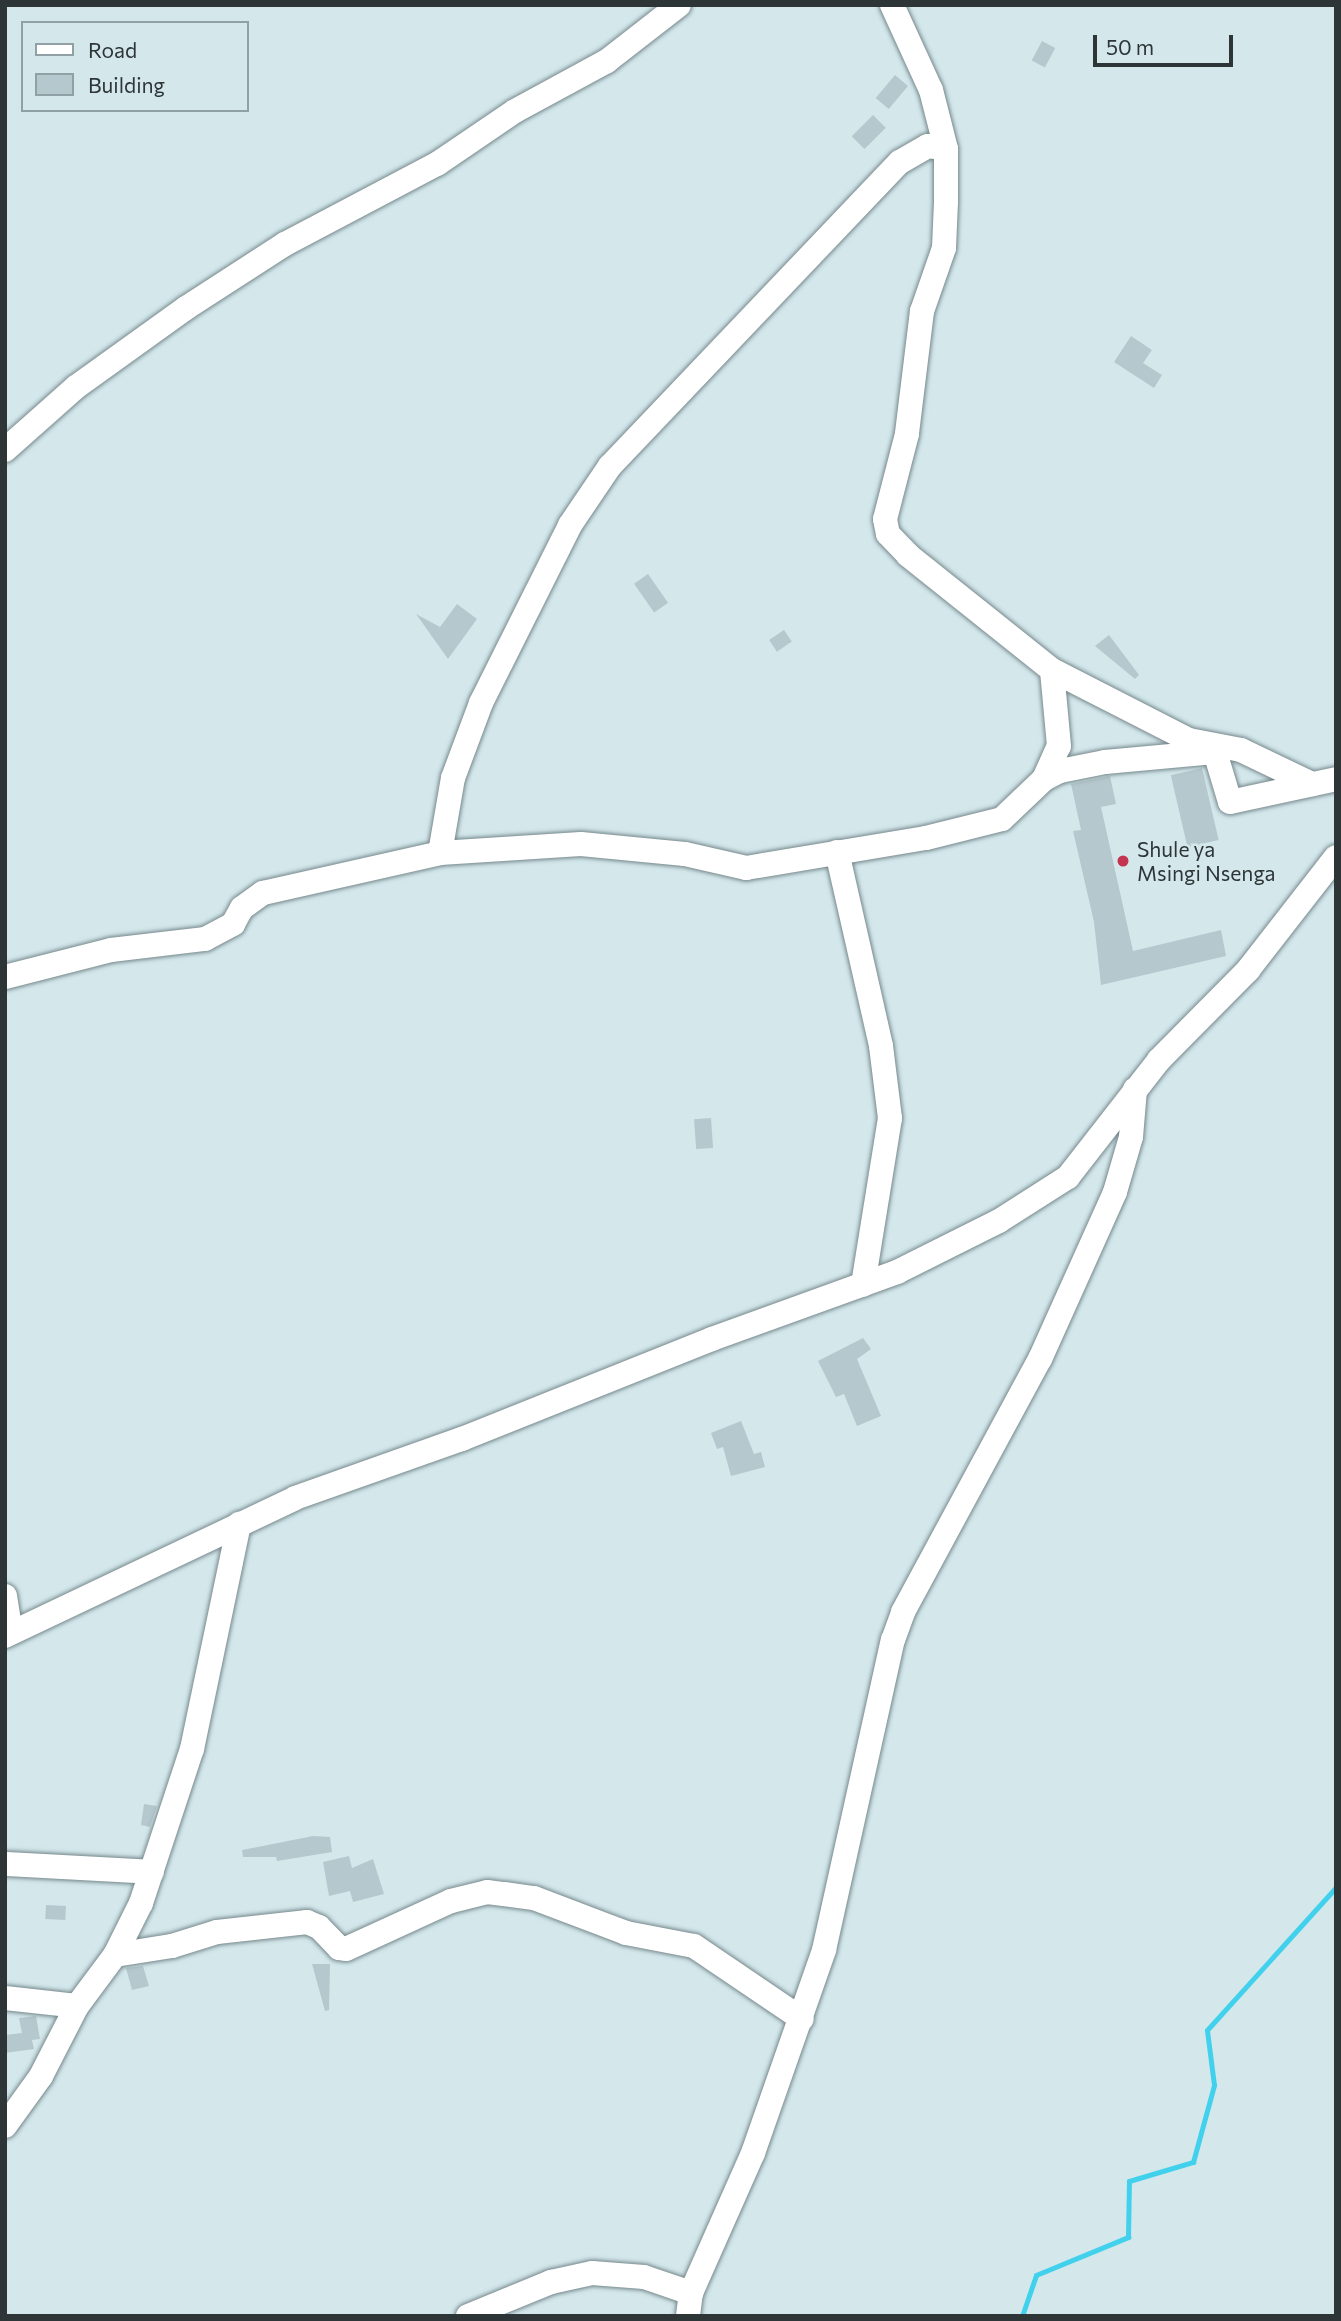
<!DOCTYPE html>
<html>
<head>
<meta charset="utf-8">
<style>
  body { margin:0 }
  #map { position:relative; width:1341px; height:2321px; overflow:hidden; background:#d4e8ec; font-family:Commissioner,sans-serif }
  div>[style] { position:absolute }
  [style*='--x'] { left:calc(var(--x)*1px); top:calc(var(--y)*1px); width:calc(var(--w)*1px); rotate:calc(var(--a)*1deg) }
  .stream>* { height:5px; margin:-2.5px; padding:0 2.5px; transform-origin:2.5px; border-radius:2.5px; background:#42d1ec }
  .building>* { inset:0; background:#b5c8cd; transform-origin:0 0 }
  .roads { filter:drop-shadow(0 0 2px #76888c) drop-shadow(0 0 2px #76888c) }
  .minor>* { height:24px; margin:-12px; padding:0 12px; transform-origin:12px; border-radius:12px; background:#fff }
  .dots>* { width:19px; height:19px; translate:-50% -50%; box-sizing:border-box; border:4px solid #d4e8ec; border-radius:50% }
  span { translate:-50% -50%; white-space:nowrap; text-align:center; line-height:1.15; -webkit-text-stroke:5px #d4e8ec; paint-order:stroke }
  .poi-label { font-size:21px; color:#2d3537 }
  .left { translate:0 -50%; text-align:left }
  .frame { position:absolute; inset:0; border:7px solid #2d3537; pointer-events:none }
  .legend { position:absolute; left:21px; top:21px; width:228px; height:91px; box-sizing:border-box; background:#d4e8ec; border:2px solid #91a0a4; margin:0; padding:9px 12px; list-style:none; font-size:21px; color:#2d3537 }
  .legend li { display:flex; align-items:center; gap:14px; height:35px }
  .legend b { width:35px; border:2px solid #91a0a4 }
  .scale { position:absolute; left:1093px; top:35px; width:140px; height:32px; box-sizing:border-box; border:4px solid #2d3537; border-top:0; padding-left:9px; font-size:21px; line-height:24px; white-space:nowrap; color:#2d3537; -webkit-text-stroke:5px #d4e8ec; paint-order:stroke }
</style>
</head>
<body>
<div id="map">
  <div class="stream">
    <div style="--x:1022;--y:2316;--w:43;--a:-71.1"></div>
    <div style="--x:1036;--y:2275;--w:100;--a:-22.4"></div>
    <div style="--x:1128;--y:2237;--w:56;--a:-89"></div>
    <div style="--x:1129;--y:2181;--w:67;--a:-16.5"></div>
    <div style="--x:1193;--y:2162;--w:80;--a:-74.7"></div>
    <div style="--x:1214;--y:2085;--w:55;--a:-97.3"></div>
    <div style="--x:1207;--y:2030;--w:193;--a:-47.9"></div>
  </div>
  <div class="building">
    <div style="left:1042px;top:41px;width:15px;height:22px;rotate:28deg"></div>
    <div style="left:895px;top:75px;width:17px;height:30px;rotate:40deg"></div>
    <div style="left:873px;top:115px;width:18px;height:30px;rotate:45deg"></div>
    <div style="clip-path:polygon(1131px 336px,1152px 350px,1143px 363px,1162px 375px,1154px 388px,1114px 362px)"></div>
    <div style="left:648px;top:574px;width:35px;height:17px;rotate:55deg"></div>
    <div style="clip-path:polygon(457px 604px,477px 619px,448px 659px,416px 614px,440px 627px)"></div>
    <div style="left:784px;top:630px;width:14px;height:18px;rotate:56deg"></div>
    <div style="clip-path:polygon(1109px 635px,1139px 675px,1135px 679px,1095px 646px)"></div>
    <div style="left:1202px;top:768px;width:74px;height:32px;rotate:77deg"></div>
    <div style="clip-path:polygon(1110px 776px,1116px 804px,1101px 807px,1133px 951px,1221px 930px,1226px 956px,1101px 985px,1094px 922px,1073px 831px,1081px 830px,1071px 784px)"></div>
    <div style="left:711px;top:1118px;width:30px;height:17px;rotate:86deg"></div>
    <div style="clip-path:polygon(863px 1338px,871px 1349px,857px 1359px,881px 1416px,857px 1426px,844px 1394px,836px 1397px,818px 1361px)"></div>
    <div style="clip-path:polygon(741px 1421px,754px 1454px,761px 1452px,765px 1467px,731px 1476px,723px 1447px,717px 1449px,711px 1433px)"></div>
    <div style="clip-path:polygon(144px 1804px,157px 1806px,150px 1827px,141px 1825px)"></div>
    <div style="clip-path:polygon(313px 1836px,330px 1837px,332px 1852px,277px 1861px,276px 1857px,243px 1857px,242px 1850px)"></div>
    <div style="clip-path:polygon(349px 1856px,352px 1868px,373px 1859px,384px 1894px,353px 1902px,350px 1891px,329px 1896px,323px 1862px)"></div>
    <div style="left:46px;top:1905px;width:20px;height:14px;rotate:3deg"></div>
    <div style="clip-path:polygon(312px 1964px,330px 1964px,329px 2010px,325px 2011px)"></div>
    <div style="clip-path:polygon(143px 1966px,149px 1986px,132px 1990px,126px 1968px)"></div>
    <div style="clip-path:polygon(36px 2016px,40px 2039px,32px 2040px,34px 2049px,5px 2053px,5px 2035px,22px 2033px,19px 2018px)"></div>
  </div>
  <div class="roads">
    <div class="minor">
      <div style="--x:892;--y:5;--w:94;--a:65.4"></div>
      <div style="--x:931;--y:90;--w:61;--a:75.7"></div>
      <div style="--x:946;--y:149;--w:53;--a:90"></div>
      <div style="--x:946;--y:202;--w:46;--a:92.5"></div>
      <div style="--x:944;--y:248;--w:67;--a:109.2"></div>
      <div style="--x:922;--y:311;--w:124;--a:97"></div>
      <div style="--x:907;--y:434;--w:88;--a:104.5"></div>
      <div style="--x:885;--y:519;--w:15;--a:79"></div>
      <div style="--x:888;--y:534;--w:29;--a:46"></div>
      <div style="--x:908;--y:555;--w:184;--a:38.6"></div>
      <div style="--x:1052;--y:670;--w:154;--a:27.1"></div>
      <div style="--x:1189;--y:740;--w:53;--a:10.9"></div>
      <div style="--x:1241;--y:750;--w:79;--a:25.6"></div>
      <div style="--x:5;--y:450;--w:95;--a:-41.6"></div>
      <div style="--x:76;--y:387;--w:135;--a:-35.7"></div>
      <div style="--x:186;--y:308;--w:118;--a:-32.9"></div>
      <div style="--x:285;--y:244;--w:172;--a:-27.8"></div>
      <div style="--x:437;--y:164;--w:94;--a:-34.2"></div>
      <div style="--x:515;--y:111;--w:105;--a:-28.5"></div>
      <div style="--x:607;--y:61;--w:91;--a:-37.9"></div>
      <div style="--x:1044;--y:779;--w:36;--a:-66"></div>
      <div style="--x:1059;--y:746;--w:76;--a:-95.3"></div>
      <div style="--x:837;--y:852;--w:199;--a:77.2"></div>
      <div style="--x:881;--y:1046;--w:73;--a:82.9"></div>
      <div style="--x:890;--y:1118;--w:169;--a:99.2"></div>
      <div style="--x:440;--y:853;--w:76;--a:-80.2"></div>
      <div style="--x:453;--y:778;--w:80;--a:-69.5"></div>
      <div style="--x:481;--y:703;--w:199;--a:-63.4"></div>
      <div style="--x:570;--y:525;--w:71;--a:-55.9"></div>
      <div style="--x:610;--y:466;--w:420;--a:-46.4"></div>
      <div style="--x:900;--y:162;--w:32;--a:-30"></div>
      <div style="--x:928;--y:146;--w:18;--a:9"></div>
      <div style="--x:5;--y:977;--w:109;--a:-14.3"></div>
      <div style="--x:111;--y:950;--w:95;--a:-6.7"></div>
      <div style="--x:205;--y:939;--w:32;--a:-28"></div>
      <div style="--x:233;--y:924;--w:18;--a:-61"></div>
      <div style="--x:242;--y:908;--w:26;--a:-36"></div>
      <div style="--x:263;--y:893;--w:181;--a:-12.7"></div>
      <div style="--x:440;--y:853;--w:141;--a:-3.7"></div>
      <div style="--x:581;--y:844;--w:104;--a:5.5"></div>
      <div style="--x:685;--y:854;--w:63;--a:12.9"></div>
      <div style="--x:746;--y:868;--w:182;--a:-9.5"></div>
      <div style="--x:926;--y:838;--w:78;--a:-14"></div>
      <div style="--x:1002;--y:819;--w:58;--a:-43.6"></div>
      <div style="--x:1044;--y:779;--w:18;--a:-27"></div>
      <div style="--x:1060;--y:771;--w:46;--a:-11.3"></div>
      <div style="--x:1105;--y:762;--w:110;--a:-5.2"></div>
      <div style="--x:1215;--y:752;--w:52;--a:73.3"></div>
      <div style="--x:1230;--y:802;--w:108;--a:-12.2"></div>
      <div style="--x:5;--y:1596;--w:37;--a:81"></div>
      <div style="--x:5;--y:1636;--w:321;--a:-25.4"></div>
      <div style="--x:295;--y:1498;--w:177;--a:-19.5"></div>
      <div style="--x:462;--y:1439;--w:269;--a:-21.8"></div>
      <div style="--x:712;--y:1339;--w:197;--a:-19.9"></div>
      <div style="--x:897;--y:1272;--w:114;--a:-26.6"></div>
      <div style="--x:999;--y:1221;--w:82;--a:-32.5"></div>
      <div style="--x:1068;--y:1177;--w:148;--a:-52.1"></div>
      <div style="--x:1159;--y:1060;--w:127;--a:-45.3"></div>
      <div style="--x:1248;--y:970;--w:143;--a:-52.1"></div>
      <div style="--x:5;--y:1864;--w:147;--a:3.1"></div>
      <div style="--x:115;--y:1955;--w:58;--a:-9"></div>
      <div style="--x:172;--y:1946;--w:47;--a:-17.3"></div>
      <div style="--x:217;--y:1932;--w:91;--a:-6.3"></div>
      <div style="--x:307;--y:1922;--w:13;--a:23"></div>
      <div style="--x:319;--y:1927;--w:29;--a:46"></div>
      <div style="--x:339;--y:1948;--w:7;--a:8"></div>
      <div style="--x:346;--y:1949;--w:115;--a:-24.6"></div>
      <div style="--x:451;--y:1901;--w:37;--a:-14"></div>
      <div style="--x:487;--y:1892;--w:17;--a:7"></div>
      <div style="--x:504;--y:1894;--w:30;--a:8"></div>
      <div style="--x:534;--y:1898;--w:98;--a:20.8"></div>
      <div style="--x:626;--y:1933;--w:69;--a:10.8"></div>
      <div style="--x:694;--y:1946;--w:130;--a:34.1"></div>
      <div style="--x:5;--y:1998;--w:72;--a:6.3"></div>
      <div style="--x:5;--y:2126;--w:62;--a:-54.2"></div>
      <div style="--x:41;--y:2076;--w:79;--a:-62.8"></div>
      <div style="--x:77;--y:2006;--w:64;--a:-53.3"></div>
      <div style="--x:115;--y:1955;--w:58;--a:-63.4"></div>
      <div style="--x:141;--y:1903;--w:162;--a:-71.7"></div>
      <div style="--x:192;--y:1749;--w:230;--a:-78.2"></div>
      <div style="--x:468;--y:2316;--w:90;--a:-22.3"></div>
      <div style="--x:551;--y:2282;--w:42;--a:-12.4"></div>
      <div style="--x:592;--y:2273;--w:52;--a:4.4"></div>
      <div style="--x:644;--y:2277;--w:50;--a:18.8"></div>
      <div style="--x:688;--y:2316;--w:23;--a:-83"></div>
      <div style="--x:691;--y:2293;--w:153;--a:-66.1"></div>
      <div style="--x:753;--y:2153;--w:215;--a:-70.7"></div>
      <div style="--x:824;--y:1950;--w:318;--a:-77.5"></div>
      <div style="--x:893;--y:1640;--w:30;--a:-70"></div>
      <div style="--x:903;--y:1612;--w:288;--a:-61.6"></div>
      <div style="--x:1040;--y:1359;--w:183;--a:-65.8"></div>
      <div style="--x:1115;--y:1192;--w:57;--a:-73.8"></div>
      <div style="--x:1131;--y:1137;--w:48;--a:-85.2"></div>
    </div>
  </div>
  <div class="dots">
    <div style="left:1123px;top:861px;background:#c4334f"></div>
  </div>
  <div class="poi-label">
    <span class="left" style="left:1137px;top:861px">Shule ya<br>Msingi Nsenga</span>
  </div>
  <div class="frame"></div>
  <ul class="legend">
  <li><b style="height:9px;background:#fff"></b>Road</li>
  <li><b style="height:19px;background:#b5c8cd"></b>Building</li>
  </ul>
  <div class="scale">50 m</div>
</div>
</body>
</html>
